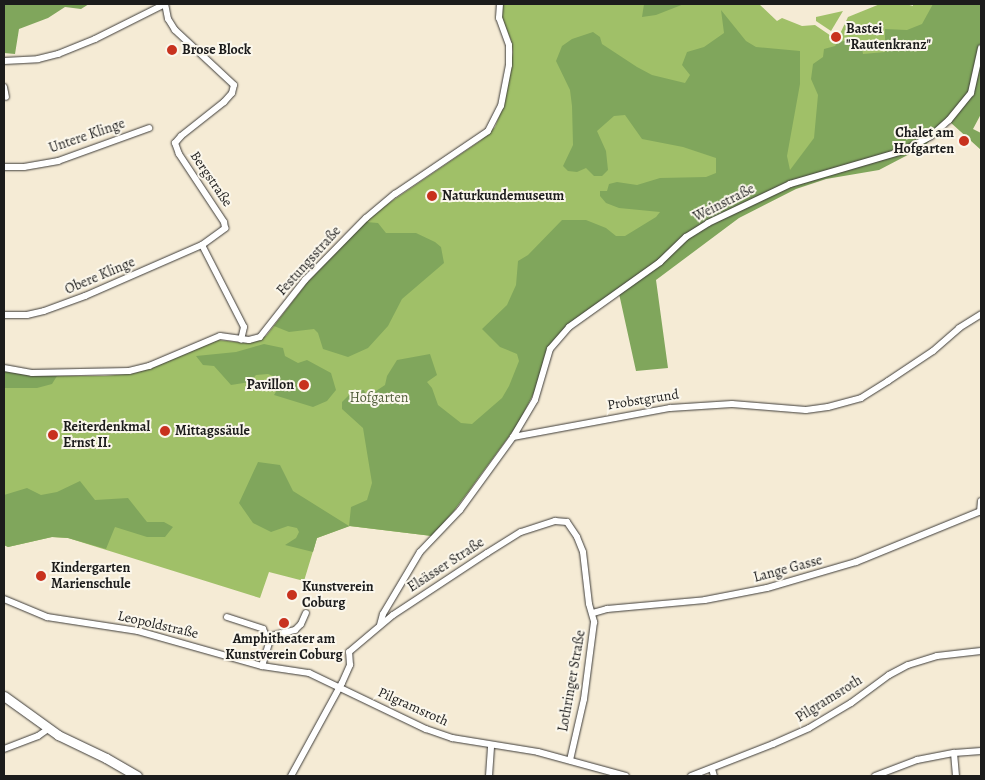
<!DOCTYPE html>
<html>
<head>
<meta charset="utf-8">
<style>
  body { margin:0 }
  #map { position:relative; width:985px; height:780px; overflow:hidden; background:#f5ebd5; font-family:Alegreya,serif }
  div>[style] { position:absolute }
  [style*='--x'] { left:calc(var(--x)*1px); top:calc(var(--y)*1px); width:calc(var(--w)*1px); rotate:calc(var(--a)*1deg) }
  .green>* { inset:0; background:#a0c068 }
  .forest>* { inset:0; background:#80a65c }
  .roads { filter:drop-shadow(0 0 1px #3d3b38) drop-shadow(0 0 1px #3d3b38) }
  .street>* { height:6px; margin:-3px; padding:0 3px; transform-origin:3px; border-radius:3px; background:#fff }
  .secondary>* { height:9px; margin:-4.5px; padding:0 4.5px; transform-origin:4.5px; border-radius:4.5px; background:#fff }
  .dots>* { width:14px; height:14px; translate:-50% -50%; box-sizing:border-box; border:2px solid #fbf7ec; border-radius:50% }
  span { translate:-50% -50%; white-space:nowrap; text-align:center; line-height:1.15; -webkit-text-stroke:4px #fbf7ec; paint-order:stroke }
  .poi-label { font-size:14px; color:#1c1c1c; font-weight:700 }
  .left { translate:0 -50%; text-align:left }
  .right { translate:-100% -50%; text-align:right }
  .street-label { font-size:14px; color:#1c1c1c }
  .park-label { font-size:14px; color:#515e3a }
  .frame { position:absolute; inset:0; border:5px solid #1c1c1c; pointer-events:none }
</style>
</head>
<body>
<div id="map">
  <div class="green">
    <div style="clip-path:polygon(502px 4px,759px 4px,777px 21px,782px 18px,802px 26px,815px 25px,837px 40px,848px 17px,880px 4px,906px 4px,913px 6px,913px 4px,981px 4px,975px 73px,708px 221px,569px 325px,556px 338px,545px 354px,536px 389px,469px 491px,432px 536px,349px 526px,317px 538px,304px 581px,269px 572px,260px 598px,68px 538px,52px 537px,8px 547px,4px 545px,4px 371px,31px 376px,105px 376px,135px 373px,218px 340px,246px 343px,266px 336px,307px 283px,366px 222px,386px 205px,480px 141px,495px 127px,504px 103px,513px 52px,511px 40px,501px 18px)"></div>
    <div style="clip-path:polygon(843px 11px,831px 31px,816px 21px,816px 17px)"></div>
  </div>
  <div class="forest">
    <div style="clip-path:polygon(4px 4px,89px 4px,81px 9px,65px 7px,48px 18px,19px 29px,15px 54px,4px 53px)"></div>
    <div style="clip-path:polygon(644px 4px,684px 4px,656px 15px,642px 17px)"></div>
    <div style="clip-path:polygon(933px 4px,981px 4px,981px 114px,973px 129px,981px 133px,981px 150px,950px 122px,923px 147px,879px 170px,826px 179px,796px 189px,739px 218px,656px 280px,668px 368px,636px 371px,618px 289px,585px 312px,556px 338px,545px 354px,536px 389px,518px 424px,454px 511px,432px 536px,350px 526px,317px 538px,313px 552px,285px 545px,296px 538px,299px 532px,297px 528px,288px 526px,271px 532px,253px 523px,239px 503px,258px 462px,280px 465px,293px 491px,349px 526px,351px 507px,367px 500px,372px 483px,363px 428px,342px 409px,342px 402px,353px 391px,364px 390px,367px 397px,385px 385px,387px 376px,397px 360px,430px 354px,437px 375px,427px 382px,432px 388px,438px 405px,461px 423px,472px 424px,502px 398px,509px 386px,519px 361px,517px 354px,500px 347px,482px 329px,507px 305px,516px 285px,518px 261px,528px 255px,562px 220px,586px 220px,606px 228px,616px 236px,625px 236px,656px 217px,660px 212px,619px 208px,606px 203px,600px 196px,600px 191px,607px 191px,609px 184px,617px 182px,637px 185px,660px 178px,706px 177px,716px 173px,716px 158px,683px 147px,642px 139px,625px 115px,614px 116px,597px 131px,606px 151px,608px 170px,602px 176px,594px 176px,586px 168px,577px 172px,568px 171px,563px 166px,573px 145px,572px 106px,570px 90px,556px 61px,562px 46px,572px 39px,593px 32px,600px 37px,602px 44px,637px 67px,652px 75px,685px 83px,690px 75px,682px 65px,687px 52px,704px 47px,724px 33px,721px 10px,746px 41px,756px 47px,800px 51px,800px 84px,787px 156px,790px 170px,814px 138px,818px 95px,811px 79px,813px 64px,823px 57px,824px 49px,835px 46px,838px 42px,851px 40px,861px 41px,863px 54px,885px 52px,885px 29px,907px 30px,922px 24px)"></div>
    <div style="clip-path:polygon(366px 222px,378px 223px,386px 233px,416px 233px,435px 242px,441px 247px,444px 263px,402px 299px,388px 326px,368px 348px,348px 357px,323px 349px,318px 333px,314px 329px,289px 332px,274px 326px,307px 283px)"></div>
    <div style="clip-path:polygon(264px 344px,283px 348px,285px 356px,298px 363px,307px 360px,331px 373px,336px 390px,327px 401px,313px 407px,274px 395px,280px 385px,280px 379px,268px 374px,256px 375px,250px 382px,231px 385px,214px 366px,203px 365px,196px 356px,236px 352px)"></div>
    <div style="clip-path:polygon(4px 371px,31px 376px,57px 376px,52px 384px,37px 388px,4px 388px)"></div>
    <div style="clip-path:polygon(80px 481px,95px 500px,128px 498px,147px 522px,164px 522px,173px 527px,165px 537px,147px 537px,115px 527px,106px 549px,68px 538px,52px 537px,8px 547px,4px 545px,4px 495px,27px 488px,41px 495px,57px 492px)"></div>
  </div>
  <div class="roads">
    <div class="street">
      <div style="--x:4;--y:61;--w:34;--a:-3"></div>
      <div style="--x:38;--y:59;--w:21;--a:-14"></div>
      <div style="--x:58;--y:54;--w:40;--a:-22"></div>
      <div style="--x:95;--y:39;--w:78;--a:-26.6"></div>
      <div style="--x:4;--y:87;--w:10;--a:79"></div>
      <div style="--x:4;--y:167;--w:20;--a:0"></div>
      <div style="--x:24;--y:167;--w:35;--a:-10"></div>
      <div style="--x:58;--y:161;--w:97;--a:-19.9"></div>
      <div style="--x:202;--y:245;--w:92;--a:62.9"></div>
      <div style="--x:244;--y:327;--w:13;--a:103"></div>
      <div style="--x:4;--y:315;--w:23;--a:0"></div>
      <div style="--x:27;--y:315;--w:17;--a:-13"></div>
      <div style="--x:44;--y:311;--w:44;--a:-20.1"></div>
      <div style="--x:85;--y:296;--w:128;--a:-23.6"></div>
      <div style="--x:202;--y:245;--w:29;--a:-36"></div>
      <div style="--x:225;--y:228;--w:6;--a:-99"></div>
      <div style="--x:224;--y:222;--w:82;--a:-123.5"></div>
      <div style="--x:179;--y:154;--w:12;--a:-110"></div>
      <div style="--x:175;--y:143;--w:9;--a:-49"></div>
      <div style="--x:181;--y:136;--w:55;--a:-38.3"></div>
      <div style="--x:224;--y:102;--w:12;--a:-48"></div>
      <div style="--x:232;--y:93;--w:8;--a:-76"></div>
      <div style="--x:234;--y:85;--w:81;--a:-137"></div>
      <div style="--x:175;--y:30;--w:13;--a:-122"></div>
      <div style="--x:168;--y:19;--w:15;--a:-101"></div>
      <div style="--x:4;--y:368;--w:28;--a:10"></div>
      <div style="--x:32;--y:373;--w:97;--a:-1.2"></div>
      <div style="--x:129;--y:371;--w:21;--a:-14"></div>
      <div style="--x:149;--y:366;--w:77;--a:-22.9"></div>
      <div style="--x:220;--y:336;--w:29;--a:8"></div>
      <div style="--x:249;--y:340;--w:11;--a:-15"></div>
      <div style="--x:260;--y:337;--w:73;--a:-51.7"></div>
      <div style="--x:305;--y:280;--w:87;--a:-45.5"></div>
      <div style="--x:366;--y:218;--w:38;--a:-40"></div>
      <div style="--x:395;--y:194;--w:112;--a:-34.1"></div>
      <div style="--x:488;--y:131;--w:28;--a:-63"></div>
      <div style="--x:501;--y:106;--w:42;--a:-79"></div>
      <div style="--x:509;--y:65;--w:20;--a:-90"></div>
      <div style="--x:509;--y:45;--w:29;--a:-110"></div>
      <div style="--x:499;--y:18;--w:14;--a:-86"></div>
      <div style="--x:513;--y:437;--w:160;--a:-10.5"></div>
      <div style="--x:670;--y:408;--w:62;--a:-3.7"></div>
      <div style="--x:732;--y:404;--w:74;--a:4.6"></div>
      <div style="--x:806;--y:410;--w:22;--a:-8"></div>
      <div style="--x:828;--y:407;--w:34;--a:-15"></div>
      <div style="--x:861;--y:398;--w:32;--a:-32"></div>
      <div style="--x:888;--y:381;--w:54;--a:-33.7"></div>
      <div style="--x:933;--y:351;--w:35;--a:-41"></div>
      <div style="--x:959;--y:328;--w:26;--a:-32"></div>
      <div style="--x:980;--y:512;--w:11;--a:-85"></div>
      <div style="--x:4;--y:599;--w:47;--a:22.7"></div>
      <div style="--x:47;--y:617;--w:92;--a:8.7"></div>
      <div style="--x:138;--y:631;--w:129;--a:15.8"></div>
      <div style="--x:262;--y:666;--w:48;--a:8.5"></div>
      <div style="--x:309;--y:673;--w:130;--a:25.6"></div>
      <div style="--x:426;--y:729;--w:28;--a:19"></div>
      <div style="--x:452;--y:738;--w:87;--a:9.2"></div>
      <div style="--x:538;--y:752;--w:91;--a:15.3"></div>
      <div style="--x:593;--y:613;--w:15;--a:-16"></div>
      <div style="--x:607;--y:609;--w:98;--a:-5.2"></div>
      <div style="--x:705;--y:600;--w:63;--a:-11"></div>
      <div style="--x:767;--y:588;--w:93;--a:-16.3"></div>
      <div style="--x:856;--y:562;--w:135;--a:-22.2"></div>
      <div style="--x:227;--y:617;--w:38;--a:18"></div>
      <div style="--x:263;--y:629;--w:12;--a:66"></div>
      <div style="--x:380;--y:625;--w:11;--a:-75"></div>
      <div style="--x:383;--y:614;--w:72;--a:-59.2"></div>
      <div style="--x:420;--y:552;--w:58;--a:-46.4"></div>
      <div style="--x:460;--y:510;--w:90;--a:-54"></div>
      <div style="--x:513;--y:437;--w:43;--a:-59.3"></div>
      <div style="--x:535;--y:400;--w:53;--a:-73.6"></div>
      <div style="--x:550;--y:349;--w:29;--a:-49"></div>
      <div style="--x:569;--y:327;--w:112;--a:-35.5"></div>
      <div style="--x:660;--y:262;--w:36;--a:-44"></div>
      <div style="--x:686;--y:237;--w:26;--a:-32"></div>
      <div style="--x:708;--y:223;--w:91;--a:-25.4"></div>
      <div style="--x:790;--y:184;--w:118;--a:-16.3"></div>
      <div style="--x:903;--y:151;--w:32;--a:-28"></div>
      <div style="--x:931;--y:136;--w:24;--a:-42"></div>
      <div style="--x:949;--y:120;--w:35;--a:-51"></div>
      <div style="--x:971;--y:93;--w:46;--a:-77.5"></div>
      <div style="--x:262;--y:666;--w:31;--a:-73"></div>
      <div style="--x:271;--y:636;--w:25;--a:-14"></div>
      <div style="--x:295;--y:630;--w:8;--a:-45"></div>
      <div style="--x:301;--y:624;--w:12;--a:-66"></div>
      <div style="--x:4;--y:749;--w:36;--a:-21"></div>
      <div style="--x:38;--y:736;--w:12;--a:-35"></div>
      <div style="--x:954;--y:753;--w:23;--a:85"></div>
      <div style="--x:712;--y:769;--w:7;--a:74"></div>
      <div style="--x:291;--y:776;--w:106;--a:-61.3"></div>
      <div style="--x:342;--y:683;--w:20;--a:-66"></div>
      <div style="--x:350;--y:665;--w:13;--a:-94"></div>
      <div style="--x:349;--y:652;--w:57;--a:-40.1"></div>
      <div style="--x:393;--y:615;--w:113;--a:-33.4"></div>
      <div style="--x:487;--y:553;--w:40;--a:-32"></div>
      <div style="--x:521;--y:532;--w:36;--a:-18"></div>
      <div style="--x:555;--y:521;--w:12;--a:5"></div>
      <div style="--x:567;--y:522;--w:18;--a:56"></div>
      <div style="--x:577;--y:537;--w:16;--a:68"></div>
      <div style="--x:583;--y:552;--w:52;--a:83.4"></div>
      <div style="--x:589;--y:604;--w:19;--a:74"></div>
      <div style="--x:594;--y:622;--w:78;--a:97.4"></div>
      <div style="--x:584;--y:699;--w:63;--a:102.9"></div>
      <div style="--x:489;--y:776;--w:31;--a:-86"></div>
      <div style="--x:691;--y:776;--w:88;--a:-21.3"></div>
      <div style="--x:773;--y:744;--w:39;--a:-24"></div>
      <div style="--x:809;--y:728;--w:49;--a:-30.8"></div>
      <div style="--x:851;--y:703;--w:47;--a:-36.4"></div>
      <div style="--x:889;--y:675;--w:21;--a:-28"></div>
      <div style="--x:908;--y:665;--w:30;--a:-17"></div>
      <div style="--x:937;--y:656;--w:44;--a:-6.5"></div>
      <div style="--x:875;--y:776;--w:45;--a:-20.9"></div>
      <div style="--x:917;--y:760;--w:38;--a:-11"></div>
      <div style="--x:954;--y:753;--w:27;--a:-4"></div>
    </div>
    <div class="secondary">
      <div style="--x:4;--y:696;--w:67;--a:35.8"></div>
      <div style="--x:58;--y:735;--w:53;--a:25.6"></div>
      <div style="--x:106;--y:758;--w:36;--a:30"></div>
    </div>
  </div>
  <div class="dots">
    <div style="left:836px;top:37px;background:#c8321e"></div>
    <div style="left:172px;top:50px;background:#c8321e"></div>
    <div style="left:964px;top:141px;background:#c8321e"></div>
    <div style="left:432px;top:196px;background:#c8321e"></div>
    <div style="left:304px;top:385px;background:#c8321e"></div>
    <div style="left:165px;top:431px;background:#c8321e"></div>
    <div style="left:53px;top:435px;background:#c8321e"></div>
    <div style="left:41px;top:576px;background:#c8321e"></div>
    <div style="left:292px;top:595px;background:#c8321e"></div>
    <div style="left:284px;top:623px;background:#c8321e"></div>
  </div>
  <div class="poi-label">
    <span class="left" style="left:846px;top:37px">Bastei<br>"Rautenkranz"</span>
    <span class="left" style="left:182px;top:50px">Brose Block</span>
    <span class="right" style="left:954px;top:141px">Chalet am<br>Hofgarten</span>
    <span class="left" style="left:442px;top:196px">Naturkundemuseum</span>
    <span class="right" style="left:294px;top:385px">Pavillon</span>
    <span class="left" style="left:63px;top:435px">Reiterdenkmal<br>Ernst II.</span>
    <span class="left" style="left:175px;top:431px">Mittagssäule</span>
    <span class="left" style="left:51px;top:576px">Kindergarten<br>Marienschule</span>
    <span class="left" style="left:302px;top:595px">Kunstverein<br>Coburg</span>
    <span style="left:284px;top:647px">Amphitheater am<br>Kunstverein Coburg</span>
  </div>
  <div class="street-label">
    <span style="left:87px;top:136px;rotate:-19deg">Untere Klinge</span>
    <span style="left:211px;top:179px;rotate:56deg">Bergstraße</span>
    <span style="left:724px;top:203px;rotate:-27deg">Weinstraße</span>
    <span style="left:309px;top:261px;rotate:-48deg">Festungsstraße</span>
    <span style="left:100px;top:276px;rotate:-23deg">Obere Klinge</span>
    <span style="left:643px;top:400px;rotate:-9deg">Probstgrund</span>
    <span style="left:446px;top:565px;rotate:-33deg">Elsässer Straße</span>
    <span style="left:788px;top:569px;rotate:-15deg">Lange Gasse</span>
    <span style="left:158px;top:625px;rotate:13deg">Leopoldstraße</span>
    <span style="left:572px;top:681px;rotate:-80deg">Lothringer Straße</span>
    <span style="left:829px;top:699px;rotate:-32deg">Pilgramsroth</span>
    <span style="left:413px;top:707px;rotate:24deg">Pilgramsroth</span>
  </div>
  <div class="park-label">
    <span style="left:379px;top:398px">Hofgarten</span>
  </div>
  <div class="frame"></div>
</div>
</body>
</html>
